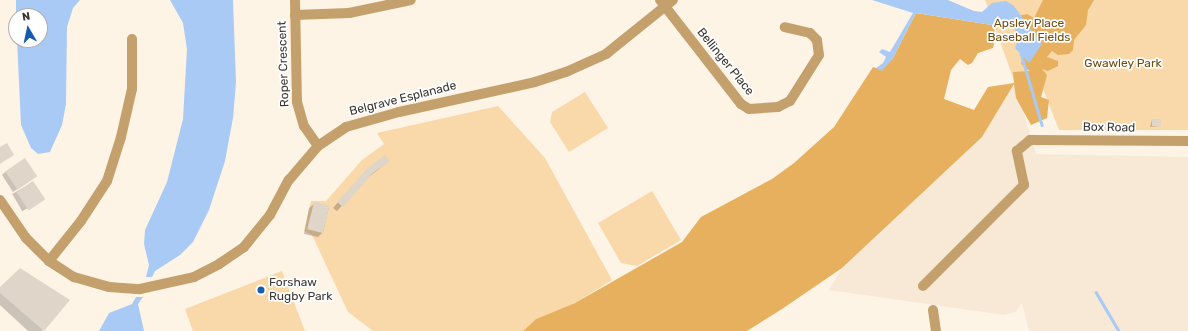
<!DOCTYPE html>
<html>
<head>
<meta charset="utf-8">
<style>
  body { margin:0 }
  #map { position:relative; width:1188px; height:331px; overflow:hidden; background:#fef4e6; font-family:Rubik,sans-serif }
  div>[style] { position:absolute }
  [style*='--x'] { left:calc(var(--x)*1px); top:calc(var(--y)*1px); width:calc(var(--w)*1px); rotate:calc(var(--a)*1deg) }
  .built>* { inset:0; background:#f7e9d5 }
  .green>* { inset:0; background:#f9d8a9 }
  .forest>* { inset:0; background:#e7b05e }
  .water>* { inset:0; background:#a9caf5 }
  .shadow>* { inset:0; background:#0003; transform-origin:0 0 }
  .stream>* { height:2.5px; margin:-1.25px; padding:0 1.25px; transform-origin:1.25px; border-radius:1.25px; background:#a9caf5 }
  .building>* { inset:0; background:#dfd5c8; transform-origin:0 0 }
  .minor>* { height:10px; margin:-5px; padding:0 5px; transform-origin:5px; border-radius:5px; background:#c4a06d }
  .dots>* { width:11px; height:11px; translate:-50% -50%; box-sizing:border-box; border:2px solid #fff; border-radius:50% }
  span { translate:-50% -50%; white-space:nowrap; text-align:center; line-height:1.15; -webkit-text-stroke:3.5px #fff; paint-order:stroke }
  .park-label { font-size:12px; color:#704c0b }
  .street-label { font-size:12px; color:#3a3631 }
  .poi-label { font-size:12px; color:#3a3631 }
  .left { translate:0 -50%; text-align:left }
  .north { position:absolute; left:8px; top:8px; width:40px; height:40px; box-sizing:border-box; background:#fff; border:1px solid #b0afad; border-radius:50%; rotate:351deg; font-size:11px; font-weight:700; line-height:16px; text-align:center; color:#3a3631 }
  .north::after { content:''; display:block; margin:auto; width:14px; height:18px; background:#155cac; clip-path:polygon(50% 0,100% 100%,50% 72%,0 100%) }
</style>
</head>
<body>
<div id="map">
  <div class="built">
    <div style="clip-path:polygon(1015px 83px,1036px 154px,1188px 157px,1188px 331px,1029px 331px,1022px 303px,1015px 312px,1004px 315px,829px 290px,842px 268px,981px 138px)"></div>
  </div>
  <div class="green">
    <div style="clip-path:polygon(985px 0,1188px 0,1188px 130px,1059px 130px,1039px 79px,1015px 83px)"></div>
    <div style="clip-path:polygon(585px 92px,608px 128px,569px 152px,550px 122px,552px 112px)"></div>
    <div style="clip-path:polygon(498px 106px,545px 158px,612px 280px,575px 303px,536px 319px,523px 331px,373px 331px,348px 312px,312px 235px,304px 231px,311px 201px,326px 201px,362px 160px,384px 144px,377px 133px)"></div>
    <div style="clip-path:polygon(652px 191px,681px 240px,637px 266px,621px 263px,598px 223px)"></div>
    <div style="clip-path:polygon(282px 271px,305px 331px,193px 331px,185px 309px)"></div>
  </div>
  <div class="forest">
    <div style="clip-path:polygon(1043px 0,1094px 0,1088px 10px,1086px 25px,1074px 40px,1073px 50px,1069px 54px,1058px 55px,1052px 51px,1047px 57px,1058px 61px,1058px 66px,1048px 71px,1042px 69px,1047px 75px,1041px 97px,1049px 100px,1047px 118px,1031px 125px,1016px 98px,1014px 84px,982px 137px,842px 268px,782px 309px,747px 331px,523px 331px,536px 319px,575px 303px,682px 242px,701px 217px,772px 179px,794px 163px,834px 127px,873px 67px,882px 70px,893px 58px,916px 13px,992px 25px,996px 34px,993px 48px,978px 53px,972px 63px,968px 65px,960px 59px,951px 70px,944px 99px,974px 110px,988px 87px,1014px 83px,1013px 72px,1030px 71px,1021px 64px,1025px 48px,1018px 16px,1027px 14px,1034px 18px)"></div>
  </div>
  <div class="water">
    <div style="clip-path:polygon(16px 0,80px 0,73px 8px,67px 27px,66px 104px,62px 125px,50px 152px,38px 154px,31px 148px,21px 125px,17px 40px,40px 40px,40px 16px,16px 16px)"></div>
    <div style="clip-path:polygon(170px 0,233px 0,236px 82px,233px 118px,225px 161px,209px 210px,193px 242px,180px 255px,155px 271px,152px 277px,146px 277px,149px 265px,144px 244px,145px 230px,167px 182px,183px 119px,187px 49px,183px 23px)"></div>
    <div style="clip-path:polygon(872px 0,948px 0,974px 11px,982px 12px,992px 3px,1006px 1px,1014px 6px,1042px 44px,1029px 63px,1015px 48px,1018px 38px,1012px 22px,999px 20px,992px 25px,916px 13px,893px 58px,882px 71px,876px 68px,883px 63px,886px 57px,879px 52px,882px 49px,890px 52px,913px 13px)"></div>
    <div style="clip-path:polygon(136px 297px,143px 297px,138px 304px,144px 331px,99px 331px,109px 313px,132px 304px)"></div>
  </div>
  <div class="shadow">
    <div style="clip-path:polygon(1152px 120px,1160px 126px,1150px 127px)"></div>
    <div style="clip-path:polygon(389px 161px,369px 177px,337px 211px,333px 208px,363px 174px)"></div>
    <div style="clip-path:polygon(5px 172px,32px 179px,13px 192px,2px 175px)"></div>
    <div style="left:33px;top:182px;width:20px;height:24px;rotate:60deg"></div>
    <div style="clip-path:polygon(314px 204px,329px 207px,323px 232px,318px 237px,304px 234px,309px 208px)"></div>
    <div style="clip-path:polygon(0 288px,68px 300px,42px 331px,28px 331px,0 305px)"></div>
  </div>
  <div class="stream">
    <div style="--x:1021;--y:53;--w:75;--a:73.7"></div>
    <div style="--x:1096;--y:292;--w:45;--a:59.5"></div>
  </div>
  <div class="building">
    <div style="left:1152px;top:119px;width:9px;height:7px"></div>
    <div style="clip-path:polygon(7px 143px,14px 155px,0 164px,0 147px)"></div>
    <div style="clip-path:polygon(385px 155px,390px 161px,373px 173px,343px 207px,337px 202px,368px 168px)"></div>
    <div style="left:25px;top:158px;width:22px;height:24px;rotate:56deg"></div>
    <div style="left:33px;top:181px;width:22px;height:20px;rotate:56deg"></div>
    <div style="left:314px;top:202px;width:16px;height:28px;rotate:14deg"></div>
    <div style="clip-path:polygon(20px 268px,70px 300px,44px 331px,0 293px,0 287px)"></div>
  </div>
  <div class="minor">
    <div style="--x:295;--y:0;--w:102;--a:88.9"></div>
    <div style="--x:297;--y:102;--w:25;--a:74"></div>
    <div style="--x:304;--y:126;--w:24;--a:55"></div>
    <div style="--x:660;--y:0;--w:132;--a:52.1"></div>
    <div style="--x:741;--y:104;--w:9;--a:32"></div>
    <div style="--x:749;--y:109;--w:29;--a:-4"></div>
    <div style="--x:778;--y:107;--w:13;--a:-27"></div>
    <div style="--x:790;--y:101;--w:54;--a:-57.8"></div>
    <div style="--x:819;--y:55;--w:15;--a:-98"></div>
    <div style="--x:817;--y:40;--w:10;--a:-135"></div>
    <div style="--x:810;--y:33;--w:26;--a:-167"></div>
    <div style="--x:295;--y:15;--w:54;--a:-2.1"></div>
    <div style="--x:349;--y:13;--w:63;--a:-11.8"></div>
    <div style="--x:0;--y:200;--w:46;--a:55.6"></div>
    <div style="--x:26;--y:238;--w:33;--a:45"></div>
    <div style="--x:49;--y:261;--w:30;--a:33"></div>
    <div style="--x:74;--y:277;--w:36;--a:16"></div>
    <div style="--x:109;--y:287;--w:31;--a:4"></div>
    <div style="--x:140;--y:289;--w:55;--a:-12.5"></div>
    <div style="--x:194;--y:277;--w:28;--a:-27"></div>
    <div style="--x:219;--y:264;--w:30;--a:-34"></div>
    <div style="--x:244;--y:247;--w:41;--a:-50.9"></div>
    <div style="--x:270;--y:215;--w:40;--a:-62"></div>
    <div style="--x:289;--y:180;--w:45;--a:-49.5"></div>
    <div style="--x:318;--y:146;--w:34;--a:-34"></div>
    <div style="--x:346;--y:127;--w:55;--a:-15.8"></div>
    <div style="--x:399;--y:112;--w:139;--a:-12.4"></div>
    <div style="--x:535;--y:82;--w:33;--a:-18"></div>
    <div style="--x:566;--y:72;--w:44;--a:-24.2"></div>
    <div style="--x:606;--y:54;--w:86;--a:-38.9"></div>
    <div style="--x:49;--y:261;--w:51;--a:-51.3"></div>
    <div style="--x:81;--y:221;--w:48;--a:-57"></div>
    <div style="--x:107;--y:181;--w:46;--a:-72.3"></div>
    <div style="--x:121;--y:137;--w:49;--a:-77.1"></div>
    <div style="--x:132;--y:89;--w:50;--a:-90"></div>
    <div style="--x:923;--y:286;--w:143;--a:-45"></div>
    <div style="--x:1024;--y:185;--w:35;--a:-102"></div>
    <div style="--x:1017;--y:151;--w:17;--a:-40"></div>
    <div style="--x:1030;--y:140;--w:158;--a:0.4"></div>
    <div style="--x:933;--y:310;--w:21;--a:82"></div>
  </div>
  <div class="dots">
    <div style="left:261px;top:290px;background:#155cac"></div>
  </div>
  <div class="park-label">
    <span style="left:1029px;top:31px">Apsley Place<br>Baseball Fields</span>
    <span style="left:1123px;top:64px">Gwawley Park</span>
  </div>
  <div class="street-label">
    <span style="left:725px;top:62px;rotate:51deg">Bellinger Place</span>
    <span style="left:284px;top:64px;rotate:-92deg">Roper Crescent</span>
    <span style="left:403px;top:99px;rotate:-14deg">Belgrave Esplanade</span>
    <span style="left:1109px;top:128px;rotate:1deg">Box Road</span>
  </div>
  <div class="poi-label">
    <span class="left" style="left:269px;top:290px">Forshaw<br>Rugby Park</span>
  </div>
  <div class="north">N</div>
</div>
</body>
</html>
